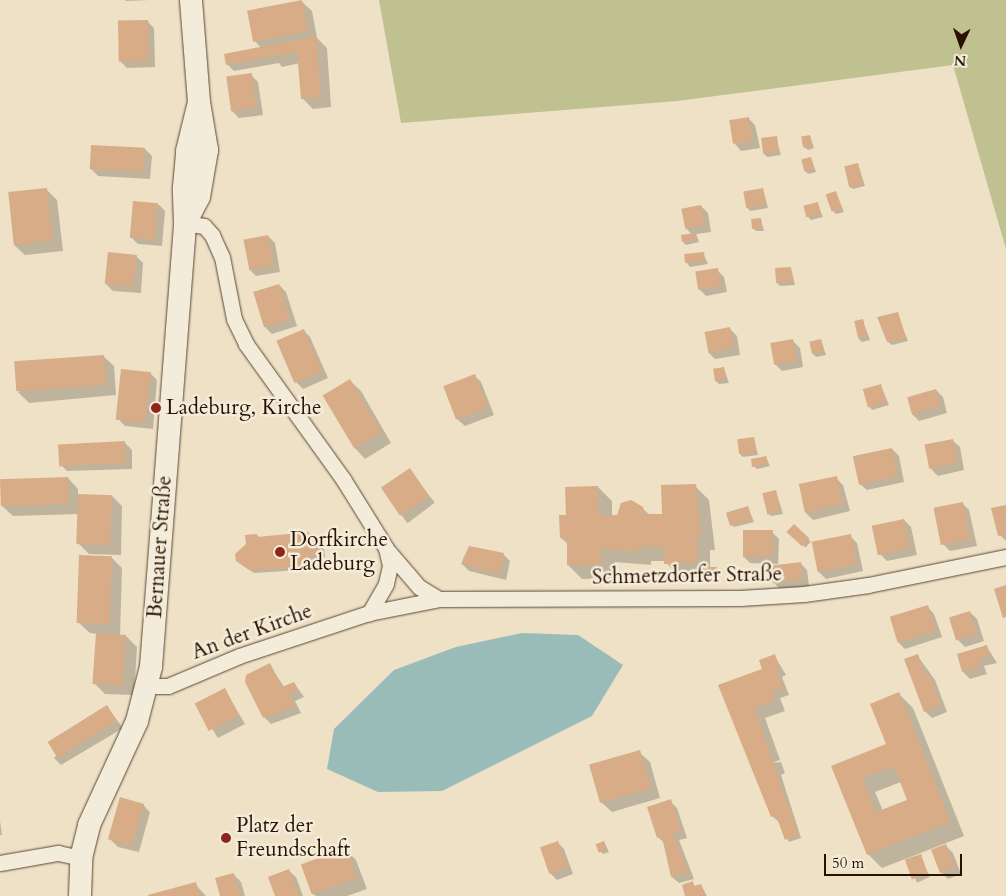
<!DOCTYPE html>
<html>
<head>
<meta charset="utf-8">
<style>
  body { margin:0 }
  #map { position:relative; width:1006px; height:896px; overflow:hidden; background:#eee1c6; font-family:Cardo,serif }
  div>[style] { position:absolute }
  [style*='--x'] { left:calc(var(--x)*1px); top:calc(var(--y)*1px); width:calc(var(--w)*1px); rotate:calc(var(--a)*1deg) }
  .green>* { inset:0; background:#bfc191 }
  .water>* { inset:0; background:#9abcb9 }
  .shadow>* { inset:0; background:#0003; transform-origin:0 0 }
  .building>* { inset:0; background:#d7ac87; transform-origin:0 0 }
  .roads { filter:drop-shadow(0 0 1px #5b4632) drop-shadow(0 0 1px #5b4632) }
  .minor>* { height:15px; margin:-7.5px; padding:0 7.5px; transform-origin:7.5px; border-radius:7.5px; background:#f4ecda }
  .secondary>* { height:22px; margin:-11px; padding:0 11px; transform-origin:11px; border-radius:11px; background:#f4ecda }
  .dots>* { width:14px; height:14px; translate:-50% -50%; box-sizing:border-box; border:2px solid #f4ecda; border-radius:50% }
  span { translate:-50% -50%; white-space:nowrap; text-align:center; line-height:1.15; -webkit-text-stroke:5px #f4ecda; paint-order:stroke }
  .poi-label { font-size:21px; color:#2a1201 }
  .left { translate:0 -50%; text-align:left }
  .street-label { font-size:21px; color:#2a1201 }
  .north { position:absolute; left:936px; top:20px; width:50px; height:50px; -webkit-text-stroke:4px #f4ecda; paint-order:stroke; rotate:183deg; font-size:14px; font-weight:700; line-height:20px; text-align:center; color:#2a1201 }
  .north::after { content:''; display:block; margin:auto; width:18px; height:22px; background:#2a1201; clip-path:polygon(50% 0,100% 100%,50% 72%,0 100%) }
  .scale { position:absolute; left:824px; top:854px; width:138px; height:22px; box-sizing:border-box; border:2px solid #2a1201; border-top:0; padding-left:6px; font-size:15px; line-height:18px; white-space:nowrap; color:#2a1201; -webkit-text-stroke:4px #f4ecda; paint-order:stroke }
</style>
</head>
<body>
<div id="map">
  <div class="green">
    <div style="clip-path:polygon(379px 0,1006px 0,1006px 249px,953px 65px,677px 101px,401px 123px)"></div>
  </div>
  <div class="water">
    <div style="clip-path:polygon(522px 633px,578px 635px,623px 665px,592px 716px,442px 791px,378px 792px,327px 769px,334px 729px,394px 670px,456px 647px)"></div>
  </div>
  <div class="shadow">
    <div style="clip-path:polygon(125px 0,150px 0,126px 1px)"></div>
    <div style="clip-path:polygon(301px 1px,312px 11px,317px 38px,327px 48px,331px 107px,313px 109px,302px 98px,300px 63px,282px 67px,279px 63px,234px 71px,227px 64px,261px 48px,255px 41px)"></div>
    <div style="clip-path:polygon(147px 21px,154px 28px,155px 67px,127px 68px,120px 61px)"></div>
    <div style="clip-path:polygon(251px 75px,258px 82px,263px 115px,239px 118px,232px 111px)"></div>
    <div style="clip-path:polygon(748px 118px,755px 125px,760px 148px,741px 151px,735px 144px)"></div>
    <div style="clip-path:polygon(810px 136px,814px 148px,808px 150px,804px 147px)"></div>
    <div style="clip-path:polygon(776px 138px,781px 155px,767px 157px,764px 154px)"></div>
    <div style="clip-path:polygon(145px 149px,152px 156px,150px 179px,98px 176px,91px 169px)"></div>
    <div style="clip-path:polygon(811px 158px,816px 172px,808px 174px,805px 171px)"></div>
    <div style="clip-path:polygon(858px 164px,865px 186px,853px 189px,849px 186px)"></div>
    <div style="clip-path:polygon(46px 189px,57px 200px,63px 251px,25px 255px,14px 245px)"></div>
    <div style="clip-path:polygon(763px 189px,768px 208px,750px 211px,747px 207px)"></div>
    <div style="clip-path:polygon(836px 193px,844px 212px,836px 214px,833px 211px)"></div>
    <div style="clip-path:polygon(158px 204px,165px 211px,162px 246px,138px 244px,131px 237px)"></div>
    <div style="clip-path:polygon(817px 204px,823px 217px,811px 220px,808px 217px)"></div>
    <div style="clip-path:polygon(701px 206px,708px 213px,711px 232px,696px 234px,699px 242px,686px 245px,683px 242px,692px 235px,686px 228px)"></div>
    <div style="clip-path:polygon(761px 220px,764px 231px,756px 231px,753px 228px)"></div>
    <div style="clip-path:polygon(268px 236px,275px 243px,280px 272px,256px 276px,249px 269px)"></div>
    <div style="clip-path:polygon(703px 253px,708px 264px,690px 267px,687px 263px)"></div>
    <div style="clip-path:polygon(136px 256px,143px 263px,141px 293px,113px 291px,106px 284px)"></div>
    <div style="clip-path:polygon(791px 268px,795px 285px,780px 286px,777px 283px)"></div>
    <div style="clip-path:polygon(717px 270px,724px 277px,727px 292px,706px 296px,699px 289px)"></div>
    <div style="clip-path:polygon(279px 285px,286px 292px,297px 326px,272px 334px,265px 327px,254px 293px)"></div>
    <div style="clip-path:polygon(897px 314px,908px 341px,892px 345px,888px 342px)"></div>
    <div style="clip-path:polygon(863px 321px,870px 340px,862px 342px,859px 339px)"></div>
    <div style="clip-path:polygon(730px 329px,737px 336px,740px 355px,715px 359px,708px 352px)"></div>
    <div style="clip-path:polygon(303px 330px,310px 337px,328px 378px,303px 389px,296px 382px)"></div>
    <div style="clip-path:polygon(821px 340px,826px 355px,816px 357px,813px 354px)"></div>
    <div style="clip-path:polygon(793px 341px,800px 348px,803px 367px,782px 371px,775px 364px,771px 344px)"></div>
    <div style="clip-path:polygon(103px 356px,114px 366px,116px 395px,29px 403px,18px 392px)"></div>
    <div style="clip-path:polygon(724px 369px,729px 383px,719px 384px,716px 381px)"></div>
    <div style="clip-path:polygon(150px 373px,157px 380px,153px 429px,125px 426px,118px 419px)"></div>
    <div style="clip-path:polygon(474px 375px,481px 382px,494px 415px,465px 426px,458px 420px)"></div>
    <div style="clip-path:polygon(350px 381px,361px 391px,391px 443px,365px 459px,355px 448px)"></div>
    <div style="clip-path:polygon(881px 386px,889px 405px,872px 410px,869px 406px)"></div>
    <div style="clip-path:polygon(936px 390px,943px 397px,947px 413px,919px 421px,912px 414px,908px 398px)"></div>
    <div style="clip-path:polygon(754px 438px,758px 455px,743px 457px,740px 454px)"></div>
    <div style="clip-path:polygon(953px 441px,960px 447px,964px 470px,938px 476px,931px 469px)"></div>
    <div style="clip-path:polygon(125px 443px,132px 450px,132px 469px,67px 471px,60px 464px)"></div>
    <div style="clip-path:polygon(892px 449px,899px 456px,904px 482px,867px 490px,860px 484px)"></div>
    <div style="clip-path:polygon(766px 457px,770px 466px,757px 469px,753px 466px)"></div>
    <div style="left:410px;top:470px;width:41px;height:34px;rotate:53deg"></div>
    <div style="clip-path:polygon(68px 478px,78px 489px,78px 495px,112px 496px,122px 506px,121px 555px,89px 554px,79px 544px,79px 514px,13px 516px,2px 506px)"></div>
    <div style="clip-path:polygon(836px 478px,843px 485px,850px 511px,813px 520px,806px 513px,800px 486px)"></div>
    <div style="clip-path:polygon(695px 486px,709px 500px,715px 550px,710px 550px,710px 568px,719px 572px,719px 583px,705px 582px,702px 577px,679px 577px,665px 561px,651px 561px,651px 565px,615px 562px,615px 578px,582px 579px,568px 565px,568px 544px,561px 538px,567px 517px,598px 487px,612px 501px,612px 516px,618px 516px,642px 508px,650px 515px,663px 515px)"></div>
    <div style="clip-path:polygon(776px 491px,783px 514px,771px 516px,767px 513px)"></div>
    <div style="clip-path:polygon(962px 503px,969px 510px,977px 546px,950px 551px,943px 544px)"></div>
    <div style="clip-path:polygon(1006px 506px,1006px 541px,1000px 535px)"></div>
    <div style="clip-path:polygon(748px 507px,754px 522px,734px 527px,731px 524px)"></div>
    <div style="clip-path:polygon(904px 520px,911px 527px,917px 555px,887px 561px,880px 554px,874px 527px)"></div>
    <div style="left:794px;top:526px;width:23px;height:8px;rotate:43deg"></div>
    <div style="clip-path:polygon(772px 532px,779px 539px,778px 566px,800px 563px,807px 570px,809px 586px,780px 589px,773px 582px,778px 564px,750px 563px,743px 556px)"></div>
    <div style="clip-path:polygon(309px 534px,312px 545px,324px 547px,325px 557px,314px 559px,315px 569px,254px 573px,241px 564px,257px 535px,260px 538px)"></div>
    <div style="clip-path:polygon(850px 536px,857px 543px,863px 571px,826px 579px,819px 572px)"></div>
    <div style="clip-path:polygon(503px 554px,510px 561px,506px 580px,469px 571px,462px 564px,464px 556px)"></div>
    <div style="clip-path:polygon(111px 557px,122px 568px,120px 636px,126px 636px,137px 647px,134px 695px,105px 694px,94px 683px,97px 634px,90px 633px,79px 623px)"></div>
    <div style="clip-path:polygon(928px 607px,934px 614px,942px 637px,905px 649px,898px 642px,891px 618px)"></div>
    <div style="clip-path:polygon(970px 612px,977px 619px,984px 641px,965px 647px,958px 640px)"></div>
    <div style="clip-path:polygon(987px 647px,997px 663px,984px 666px,987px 674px,970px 679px,963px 672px,958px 655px)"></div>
    <div style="clip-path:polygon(774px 655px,786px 675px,782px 677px,789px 695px,780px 698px,785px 711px,765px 718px,780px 760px,771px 763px,781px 762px,785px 773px,781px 775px,801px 838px,789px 842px,780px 823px,772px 816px,740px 732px,764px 670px)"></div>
    <div style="clip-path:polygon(917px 655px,935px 680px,947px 712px,932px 718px,925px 711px)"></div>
    <div style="clip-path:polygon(270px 665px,284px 687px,294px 683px,304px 697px,295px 701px,301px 713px,271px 724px,264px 717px)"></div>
    <div style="clip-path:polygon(225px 690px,245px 724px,218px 738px,196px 704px)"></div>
    <div style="clip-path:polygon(evenodd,899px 694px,913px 708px,964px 836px,882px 868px,868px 854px,833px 767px,888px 745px,899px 694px,901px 782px,909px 800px,883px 811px,875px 792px,901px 782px)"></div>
    <div style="clip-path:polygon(107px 707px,123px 728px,61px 765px,54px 758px)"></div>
    <div style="clip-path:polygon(639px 752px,650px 762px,660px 798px,612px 812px,601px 802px,591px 766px)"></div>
    <div style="clip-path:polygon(670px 801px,677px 808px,687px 838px,679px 840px,694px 879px,679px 883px,672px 877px,665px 844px,658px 837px)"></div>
    <div style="clip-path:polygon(143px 805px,150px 812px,139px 852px,118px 847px,111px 840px)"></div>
    <div style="clip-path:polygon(0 821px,2px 835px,0 835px)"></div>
    <div style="clip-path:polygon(557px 842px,564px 849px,573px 874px,557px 880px,550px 873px)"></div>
    <div style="clip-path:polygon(604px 842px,609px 852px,603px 854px,600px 851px)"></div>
    <div style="clip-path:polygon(946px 846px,953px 853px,961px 874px,948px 879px,941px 872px)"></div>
    <div style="clip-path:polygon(345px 849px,356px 860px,367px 889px,347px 896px,316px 896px,313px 894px)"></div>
    <div style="left:920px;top:856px;width:23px;height:14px;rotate:65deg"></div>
    <div style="clip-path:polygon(289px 871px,296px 877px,303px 896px,276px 896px)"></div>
    <div style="clip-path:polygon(234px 875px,241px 882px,245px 896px,221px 896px)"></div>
    <div style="clip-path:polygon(692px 883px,696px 887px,701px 885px,707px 896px,687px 896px)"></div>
    <div style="clip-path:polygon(195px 884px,206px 896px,151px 896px)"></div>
  </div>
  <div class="building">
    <div style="left:302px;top:0;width:32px;height:56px;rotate:79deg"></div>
    <div style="left:148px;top:20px;width:41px;height:30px;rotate:89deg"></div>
    <div style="clip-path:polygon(316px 36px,321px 97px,301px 99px,297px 52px,226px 65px,224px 54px)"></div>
    <div style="left:252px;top:73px;width:35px;height:26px;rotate:82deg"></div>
    <div style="left:749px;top:117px;width:24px;height:20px;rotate:81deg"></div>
    <div style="left:810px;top:135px;width:11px;height:9px;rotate:80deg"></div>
    <div style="left:777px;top:136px;width:16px;height:16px;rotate:83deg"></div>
    <div style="left:91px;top:145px;width:54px;height:24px;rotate:3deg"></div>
    <div style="left:811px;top:157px;width:12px;height:10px;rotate:76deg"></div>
    <div style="left:858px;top:163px;width:22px;height:14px;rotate:77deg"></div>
    <div style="left:47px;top:188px;width:53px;height:39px;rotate:84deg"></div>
    <div style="left:763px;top:188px;width:17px;height:20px;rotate:80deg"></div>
    <div style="left:836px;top:191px;width:18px;height:11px;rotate:71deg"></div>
    <div style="left:133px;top:201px;width:25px;height:37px;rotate:5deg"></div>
    <div style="left:818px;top:202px;width:12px;height:15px;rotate:76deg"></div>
    <div style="left:701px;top:205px;width:20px;height:20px;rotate:79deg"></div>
    <div style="left:761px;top:218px;width:10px;height:10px;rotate:84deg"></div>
    <div style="clip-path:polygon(696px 233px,697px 239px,682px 242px,681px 235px)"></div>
    <div style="left:268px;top:235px;width:31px;height:25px;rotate:79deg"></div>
    <div style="left:108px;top:252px;width:29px;height:32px;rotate:6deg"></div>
    <div style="left:704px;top:252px;width:9px;height:20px;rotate:84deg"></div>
    <div style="left:791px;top:267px;width:15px;height:16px;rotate:86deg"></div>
    <div style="left:718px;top:268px;width:18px;height:23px;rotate:81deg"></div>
    <div style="left:279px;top:284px;width:37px;height:27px;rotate:73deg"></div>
    <div style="clip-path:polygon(898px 312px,906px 338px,887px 342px,877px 317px)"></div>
    <div style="left:863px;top:319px;width:18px;height:9px;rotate:77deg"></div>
    <div style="left:730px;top:327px;width:21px;height:26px;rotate:79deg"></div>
    <div style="left:304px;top:329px;width:46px;height:30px;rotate:67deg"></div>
    <div style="left:793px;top:339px;width:22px;height:23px;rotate:80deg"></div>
    <div style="left:821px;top:339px;width:13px;height:12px;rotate:77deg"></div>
    <div style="left:104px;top:355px;width:30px;height:90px;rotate:86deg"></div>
    <div style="left:724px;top:367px;width:13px;height:11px;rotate:81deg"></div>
    <div style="left:121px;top:369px;width:30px;height:51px;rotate:6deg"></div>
    <div style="left:475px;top:374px;width:36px;height:34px;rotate:69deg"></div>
    <div style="left:350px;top:379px;width:62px;height:32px;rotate:59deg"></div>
    <div style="left:881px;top:384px;width:19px;height:19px;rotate:74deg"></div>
    <div style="left:936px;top:389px;width:18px;height:30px;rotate:74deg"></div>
    <div style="left:754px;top:437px;width:15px;height:17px;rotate:82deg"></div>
    <div style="left:953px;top:439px;width:25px;height:29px;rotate:79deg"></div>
    <div style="left:125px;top:441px;width:22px;height:67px;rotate:87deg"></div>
    <div style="left:892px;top:448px;width:29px;height:40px;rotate:78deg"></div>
    <div style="clip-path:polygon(766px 456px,768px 463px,752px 467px,751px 459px)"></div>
    <div style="left:410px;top:468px;width:34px;height:35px;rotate:56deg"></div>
    <div style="left:837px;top:476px;width:29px;height:39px;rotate:78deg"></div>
    <div style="left:68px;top:477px;width:27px;height:68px;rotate:88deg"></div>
    <div style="clip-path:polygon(696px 484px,701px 536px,697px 536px,697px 563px,664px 564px,663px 547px,638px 547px,638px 552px,601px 548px,601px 565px,567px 565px,567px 538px,560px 538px,559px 515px,566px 515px,565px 487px,598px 486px,599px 515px,617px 515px,621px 503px,631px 500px,643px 507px,645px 514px,662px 514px,661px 485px)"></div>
    <div style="left:776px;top:490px;width:22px;height:14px;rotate:77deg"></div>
    <div style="left:78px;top:494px;width:34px;height:50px;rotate:2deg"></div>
    <div style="left:963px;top:502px;width:38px;height:30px;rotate:79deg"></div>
    <div style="clip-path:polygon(1006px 505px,1006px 534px,998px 536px,991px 508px)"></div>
    <div style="left:748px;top:506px;width:14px;height:23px;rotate:73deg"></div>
    <div style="left:904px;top:519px;width:30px;height:33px;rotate:78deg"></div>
    <div style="left:794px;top:524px;width:21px;height:11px;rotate:43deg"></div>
    <div style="left:743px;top:530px;width:30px;height:27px"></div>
    <div style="clip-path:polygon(309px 532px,310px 544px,322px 543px,323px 555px,311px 556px,312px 567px,249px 570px,236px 561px,235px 554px,246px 544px,245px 535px,257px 534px,257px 537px)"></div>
    <div style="left:851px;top:534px;width:31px;height:40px;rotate:79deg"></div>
    <div style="clip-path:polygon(469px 546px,504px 553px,499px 574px,461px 564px)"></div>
    <div style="left:79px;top:555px;width:33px;height:68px;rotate:2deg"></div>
    <div style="left:801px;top:562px;width:17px;height:31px;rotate:83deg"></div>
    <div style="left:701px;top:567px;width:16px;height:13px"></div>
    <div style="clip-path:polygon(1006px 585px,1006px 617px,1003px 618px,994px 589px)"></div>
    <div style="left:928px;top:605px;width:27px;height:40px;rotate:73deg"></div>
    <div style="left:970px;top:611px;width:24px;height:22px;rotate:73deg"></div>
    <div style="left:96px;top:633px;width:30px;height:51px;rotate:4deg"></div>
    <div style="clip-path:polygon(987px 645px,990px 656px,978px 660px,981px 667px,962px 672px,957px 654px)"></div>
    <div style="clip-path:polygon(775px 654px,780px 668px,776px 670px,783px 688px,772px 692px,775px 700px,755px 708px,798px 835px,785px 840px,776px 815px,771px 817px,718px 685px,762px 669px,759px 660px)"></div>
    <div style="clip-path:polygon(918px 654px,925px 674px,929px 672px,941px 705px,924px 712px,904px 659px)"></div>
    <div style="clip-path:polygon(270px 663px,282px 687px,294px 682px,298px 690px,289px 694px,295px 706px,263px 718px,245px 682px,246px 675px)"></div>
    <div style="left:225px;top:688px;width:31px;height:34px;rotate:63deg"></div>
    <div style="clip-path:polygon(evenodd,899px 692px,950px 822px,867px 855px,831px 766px,886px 744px,870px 704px,899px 692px,894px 766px,907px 800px,876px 812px,862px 778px,894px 766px)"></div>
    <div style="left:107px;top:705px;width:19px;height:70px;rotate:58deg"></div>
    <div style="left:640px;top:750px;width:40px;height:53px;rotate:74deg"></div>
    <div style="left:120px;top:797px;width:25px;height:44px;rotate:16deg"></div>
    <div style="clip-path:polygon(671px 799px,681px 831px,673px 833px,688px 872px,671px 877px,662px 837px,657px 838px,647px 807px)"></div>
    <div style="left:558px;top:841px;width:28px;height:19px;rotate:71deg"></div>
    <div style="left:604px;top:841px;width:9px;height:9px;rotate:69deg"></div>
    <div style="left:946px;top:844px;width:25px;height:16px;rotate:69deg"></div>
    <div style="left:346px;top:848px;width:32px;height:48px;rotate:70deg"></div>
    <div style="left:921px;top:854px;width:21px;height:17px;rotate:71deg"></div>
    <div style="clip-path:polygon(289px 869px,299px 896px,275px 896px,268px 877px)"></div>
    <div style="clip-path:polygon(234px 873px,240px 896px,220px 896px,215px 878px)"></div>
    <div style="clip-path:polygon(693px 881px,694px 886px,701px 884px,705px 896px,685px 896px,682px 885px)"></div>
    <div style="clip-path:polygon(196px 882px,200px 896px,148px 896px,148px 895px)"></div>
  </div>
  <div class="roads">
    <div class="minor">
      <div style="--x:185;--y:223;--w:19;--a:9"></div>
      <div style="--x:204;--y:226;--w:12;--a:48"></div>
      <div style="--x:212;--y:235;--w:24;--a:66"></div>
      <div style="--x:222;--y:257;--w:63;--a:79"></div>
      <div style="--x:234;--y:319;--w:28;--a:64"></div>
      <div style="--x:246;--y:344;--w:166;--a:54.3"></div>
      <div style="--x:343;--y:479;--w:81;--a:58.1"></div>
      <div style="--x:386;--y:548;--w:18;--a:77"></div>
      <div style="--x:390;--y:566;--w:18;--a:103"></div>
      <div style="--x:386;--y:584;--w:34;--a:120"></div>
      <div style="--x:388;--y:551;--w:48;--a:49.3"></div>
      <div style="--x:419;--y:587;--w:23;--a:31"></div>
      <div style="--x:148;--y:686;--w:20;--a:0"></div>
      <div style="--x:168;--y:686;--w:77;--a:-22.9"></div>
      <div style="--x:239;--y:656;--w:137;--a:-18.3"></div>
      <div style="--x:369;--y:613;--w:71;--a:-11.3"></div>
      <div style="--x:439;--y:599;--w:301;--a:-0.2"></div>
      <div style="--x:740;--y:598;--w:64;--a:-3.6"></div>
      <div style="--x:804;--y:594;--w:65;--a:-8"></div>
      <div style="--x:868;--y:585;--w:141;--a:-11.5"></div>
      <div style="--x:0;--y:863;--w:59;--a:-9.8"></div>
      <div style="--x:58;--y:853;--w:24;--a:12"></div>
    </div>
    <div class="secondary">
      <div style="--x:186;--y:222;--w:28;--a:-63"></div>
      <div style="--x:199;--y:197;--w:48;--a:-80.3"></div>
      <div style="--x:207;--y:150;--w:49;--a:-99.5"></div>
      <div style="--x:199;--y:102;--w:102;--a:-94.5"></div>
      <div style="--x:80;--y:896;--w:38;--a:-88"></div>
      <div style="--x:81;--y:858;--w:34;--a:-76"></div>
      <div style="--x:89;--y:825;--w:115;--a:-65.2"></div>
      <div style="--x:137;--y:721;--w:56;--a:-75.5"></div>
      <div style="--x:151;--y:667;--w:445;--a:-85.6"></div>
      <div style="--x:185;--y:223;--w:35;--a:-92"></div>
      <div style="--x:184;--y:188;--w:37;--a:-85"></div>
      <div style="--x:187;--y:151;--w:50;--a:-76.2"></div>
    </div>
  </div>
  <div class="dots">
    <div style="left:156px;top:408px;background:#8f2418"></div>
    <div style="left:280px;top:552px;background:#8f2418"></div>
    <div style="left:226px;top:838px;background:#8f2418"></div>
  </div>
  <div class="poi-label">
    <span class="left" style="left:166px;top:408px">Ladeburg, Kirche</span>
    <span class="left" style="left:290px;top:552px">Dorfkirche<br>Ladeburg</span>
    <span class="left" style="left:236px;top:838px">Platz der<br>Freundschaft</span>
  </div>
  <div class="street-label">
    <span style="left:160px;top:547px;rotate:-86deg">Bernauer Straße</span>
    <span style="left:687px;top:576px;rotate:-1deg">Schmetzdorfer Straße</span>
    <span style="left:252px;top:632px;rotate:-20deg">An der Kirche</span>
  </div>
  <div class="north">N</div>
  <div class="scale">50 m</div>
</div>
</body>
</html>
